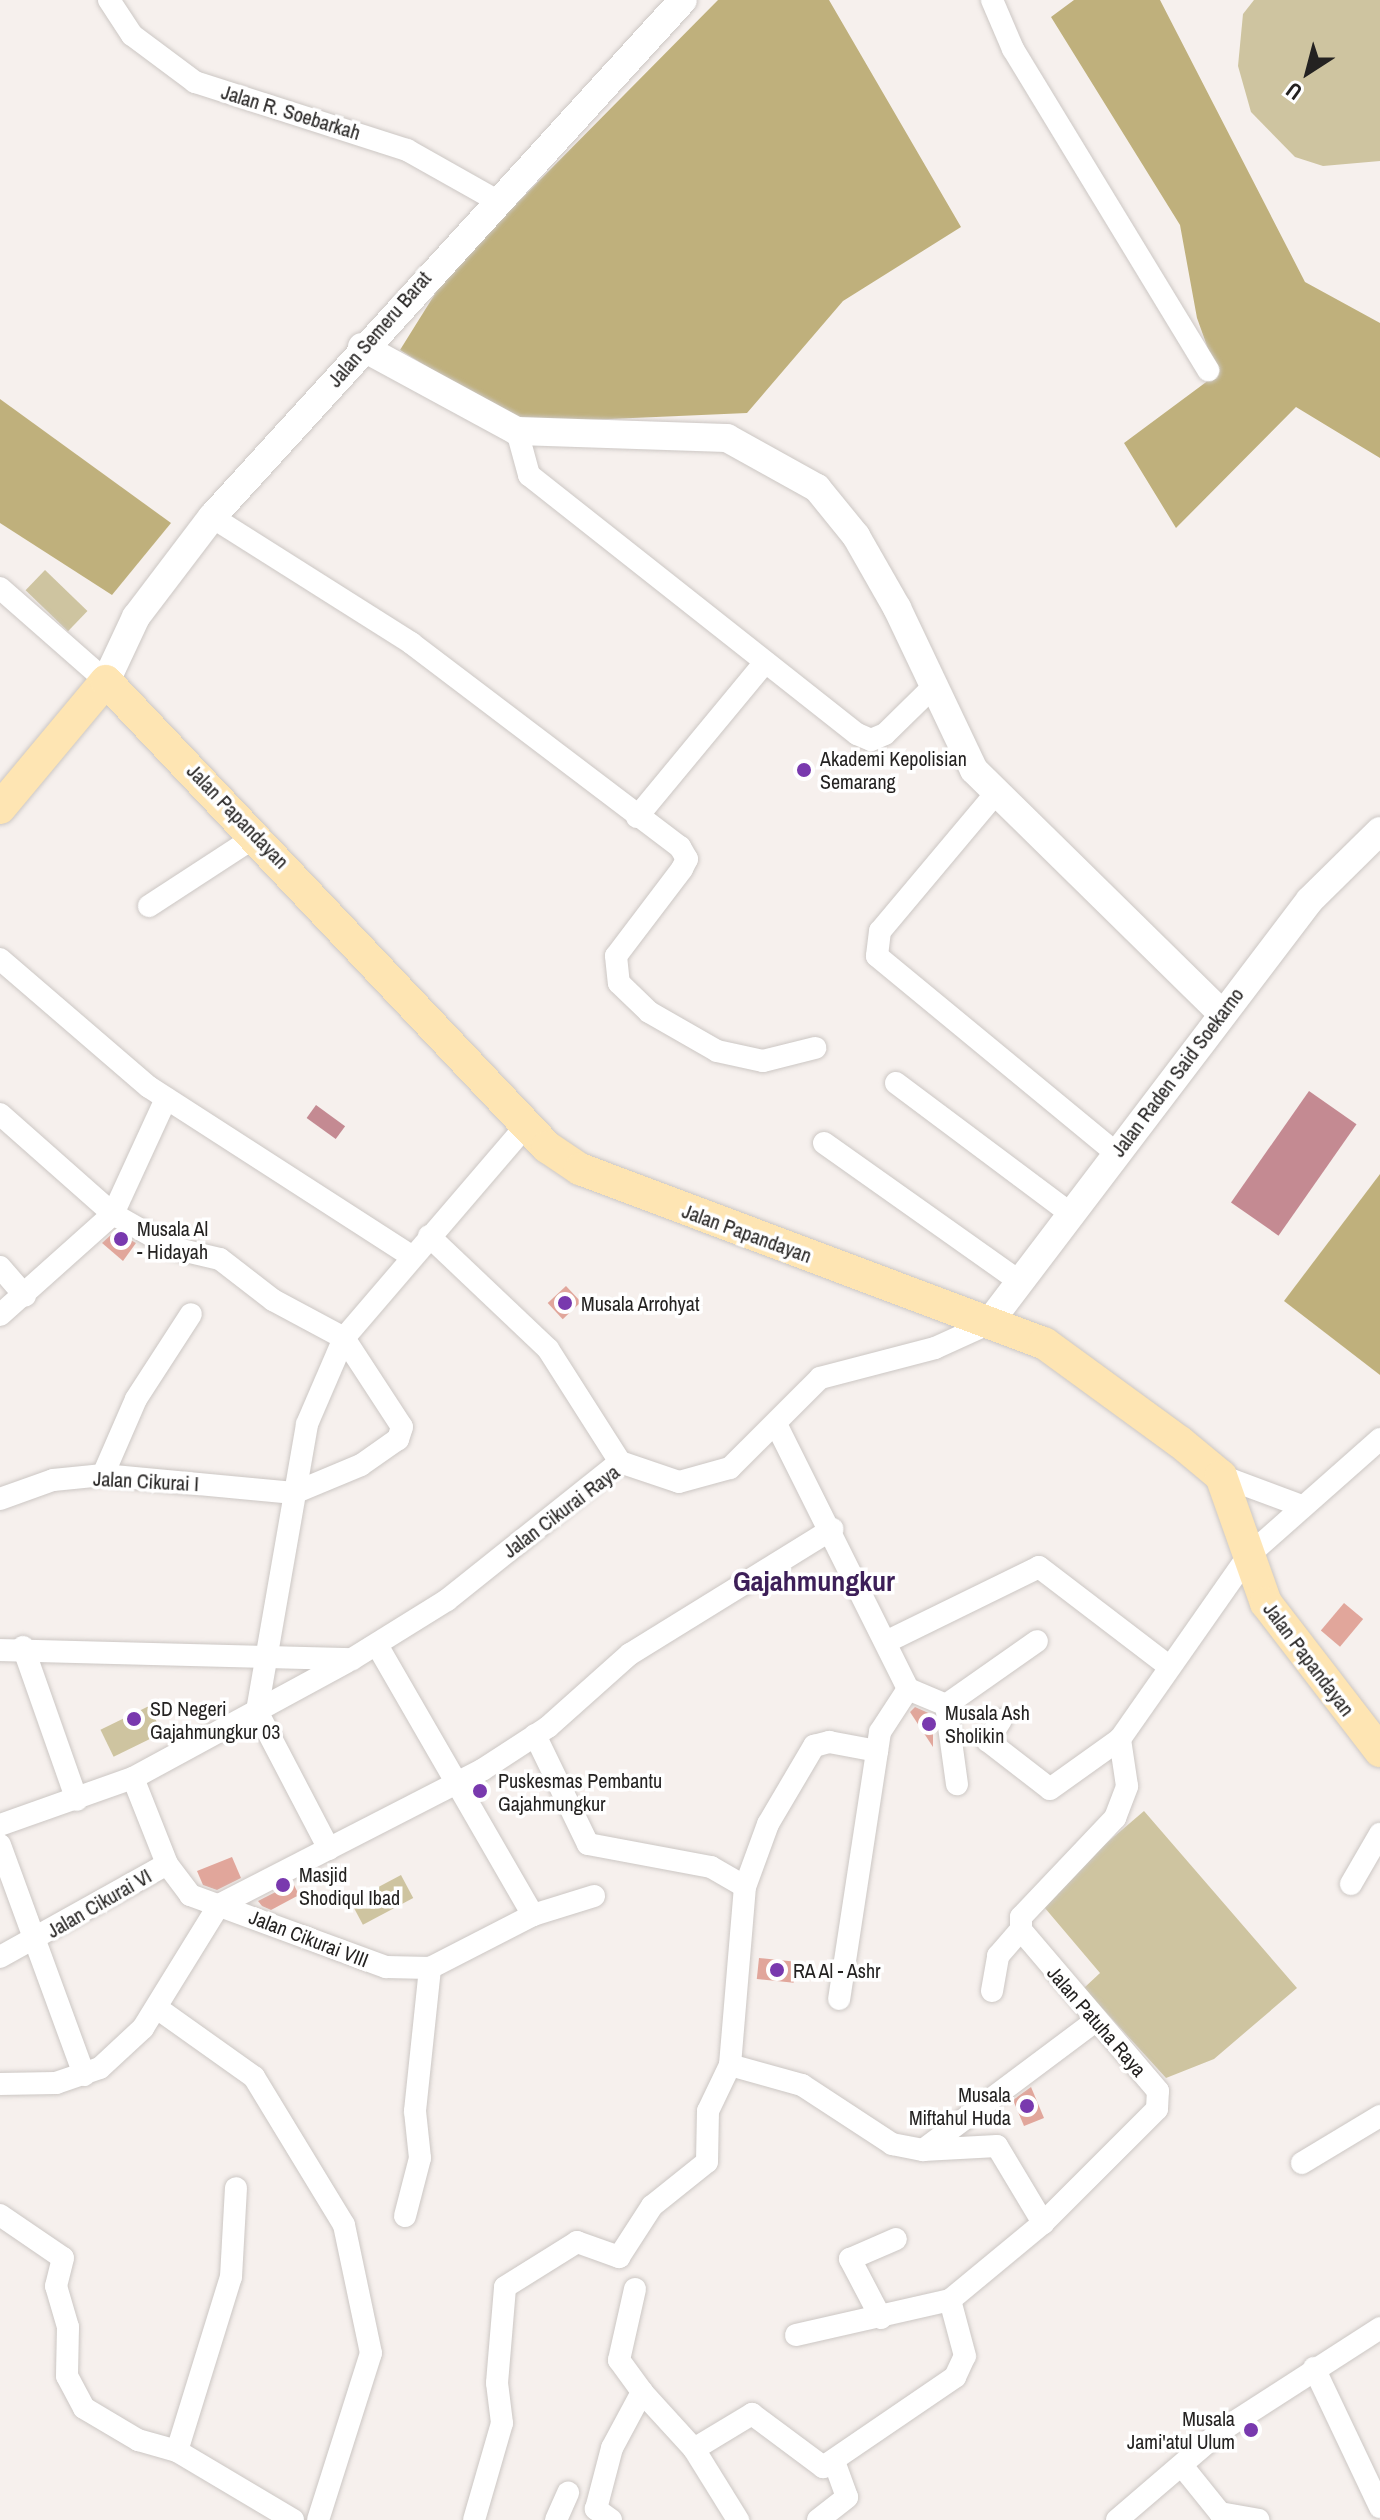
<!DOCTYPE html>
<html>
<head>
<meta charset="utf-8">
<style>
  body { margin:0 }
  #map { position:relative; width:1380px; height:2520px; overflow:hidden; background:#f6f0ed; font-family:"Archivo Narrow",sans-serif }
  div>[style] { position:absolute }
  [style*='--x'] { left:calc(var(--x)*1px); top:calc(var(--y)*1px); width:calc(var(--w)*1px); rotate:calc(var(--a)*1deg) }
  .green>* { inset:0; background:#cec4a0; transform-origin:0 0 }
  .forest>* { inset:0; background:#bfb07c }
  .water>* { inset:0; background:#c48a92; transform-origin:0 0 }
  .building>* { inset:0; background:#e1a69b; transform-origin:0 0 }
  .roads { filter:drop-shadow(0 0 2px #ccc7c4) drop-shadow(0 0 2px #ccc7c4) }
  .minor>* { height:22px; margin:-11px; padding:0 11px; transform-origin:11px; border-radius:11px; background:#fff }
  .tertiary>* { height:28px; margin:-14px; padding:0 14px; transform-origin:14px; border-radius:14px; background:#fff }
  .secondary>* { height:32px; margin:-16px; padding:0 16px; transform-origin:16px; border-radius:16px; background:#fee5b3 }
  .dots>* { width:22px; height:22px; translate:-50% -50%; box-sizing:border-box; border:4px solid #fff; border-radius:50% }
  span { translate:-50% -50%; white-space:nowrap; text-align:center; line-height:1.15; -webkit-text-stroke:7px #fff; paint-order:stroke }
  .street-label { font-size:20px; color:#242221 }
  .poi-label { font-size:20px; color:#242221 }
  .left { translate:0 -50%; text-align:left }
  .right { translate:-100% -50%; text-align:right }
  .district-label { font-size:28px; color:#3d1f58; font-weight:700 }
  .north { position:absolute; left:1268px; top:32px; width:80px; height:80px; -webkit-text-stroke:6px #fff; paint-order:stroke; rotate:216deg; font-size:22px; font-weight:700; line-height:32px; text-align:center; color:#242221 }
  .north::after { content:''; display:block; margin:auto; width:28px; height:36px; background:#242221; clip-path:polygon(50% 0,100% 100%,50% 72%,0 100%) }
</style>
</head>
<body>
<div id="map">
  <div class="green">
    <div style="clip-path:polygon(1254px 0,1380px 0,1380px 161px,1323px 166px,1295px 157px,1251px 112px,1238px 66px,1243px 14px)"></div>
    <div style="left:45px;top:570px;width:59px;height:28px;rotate:44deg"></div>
    <div style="left:149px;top:1706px;width:30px;height:54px;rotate:64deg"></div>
    <div style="clip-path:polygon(1144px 1811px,1297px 1988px,1214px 2059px,1166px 2078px,1084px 1988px,1100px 1973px,1039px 1901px)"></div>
    <div style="left:401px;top:1875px;width:26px;height:57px;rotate:62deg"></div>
  </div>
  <div class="forest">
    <div style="clip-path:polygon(718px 0,829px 0,961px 227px,843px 301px,747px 413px,519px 423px,400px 350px,448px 273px)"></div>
    <div style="clip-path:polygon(1074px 0,1160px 0,1305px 282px,1380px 323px,1380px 458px,1296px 407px,1176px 528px,1124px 443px,1217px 374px,1197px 318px,1180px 225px,1051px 17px)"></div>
    <div style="clip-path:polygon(0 399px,171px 523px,112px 595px,0 523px)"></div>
    <div style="clip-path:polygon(1380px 1174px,1380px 1375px,1284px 1301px)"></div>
  </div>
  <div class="water">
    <div style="left:1309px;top:1091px;width:58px;height:136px;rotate:35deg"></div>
    <div style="left:316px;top:1105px;width:36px;height:16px;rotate:36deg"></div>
  </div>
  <div class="building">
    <div style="clip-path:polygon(115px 1231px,136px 1243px,123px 1261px,102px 1243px)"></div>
    <div style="left:566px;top:1286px;width:22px;height:25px;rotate:47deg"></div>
    <div style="left:1344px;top:1603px;width:25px;height:36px;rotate:40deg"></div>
    <div style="clip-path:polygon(915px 1707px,933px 1715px,933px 1747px,910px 1712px)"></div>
    <div style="clip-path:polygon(232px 1857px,241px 1878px,217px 1890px,203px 1885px,197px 1871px)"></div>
    <div style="clip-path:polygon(293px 1883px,299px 1895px,271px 1910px,262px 1906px,258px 1901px)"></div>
    <div style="left:759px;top:1958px;width:37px;height:21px;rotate:6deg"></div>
    <div style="clip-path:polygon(1031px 2087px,1044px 2118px,1024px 2126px,1013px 2100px)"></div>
  </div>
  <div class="roads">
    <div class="minor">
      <div style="--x:109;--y:0;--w:42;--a:56.7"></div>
      <div style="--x:132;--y:35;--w:79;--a:36.7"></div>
      <div style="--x:195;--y:82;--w:223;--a:17.8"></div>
      <div style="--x:407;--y:150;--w:100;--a:29.4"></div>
      <div style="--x:992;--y:0;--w:53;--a:66.8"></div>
      <div style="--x:1013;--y:49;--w:376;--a:58.7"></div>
      <div style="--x:517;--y:431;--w:46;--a:74.7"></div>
      <div style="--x:529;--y:475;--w:418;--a:38.3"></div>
      <div style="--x:857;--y:734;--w:15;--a:23"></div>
      <div style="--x:871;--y:740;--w:15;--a:-23"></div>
      <div style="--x:885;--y:734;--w:64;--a:-44.4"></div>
      <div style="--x:212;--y:517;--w:236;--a:32.3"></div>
      <div style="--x:411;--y:643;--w:338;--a:37.2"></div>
      <div style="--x:680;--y:847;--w:14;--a:60"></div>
      <div style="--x:687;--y:859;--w:11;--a:117"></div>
      <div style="--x:682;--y:869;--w:109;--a:127.2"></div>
      <div style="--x:616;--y:956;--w:27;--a:84"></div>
      <div style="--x:619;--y:983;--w:42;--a:44"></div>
      <div style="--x:649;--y:1012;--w:78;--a:29.8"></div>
      <div style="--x:717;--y:1051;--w:47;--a:12.3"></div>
      <div style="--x:763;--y:1061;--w:54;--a:-14"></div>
      <div style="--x:0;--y:588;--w:141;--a:41.3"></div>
      <div style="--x:996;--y:793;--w:180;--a:130"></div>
      <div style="--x:880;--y:931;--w:25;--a:97"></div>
      <div style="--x:877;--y:956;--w:308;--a:39.5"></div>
      <div style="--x:637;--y:817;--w:201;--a:-50.4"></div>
      <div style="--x:149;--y:906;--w:130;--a:-33.1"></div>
      <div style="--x:0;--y:959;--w:196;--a:40.7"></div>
      <div style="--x:149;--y:1087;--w:310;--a:32.8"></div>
      <div style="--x:896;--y:1083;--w:219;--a:36.8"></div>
      <div style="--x:0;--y:1114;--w:151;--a:41.5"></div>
      <div style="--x:113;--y:1214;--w:69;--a:29.5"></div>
      <div style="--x:173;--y:1248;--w:48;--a:13.2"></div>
      <div style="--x:220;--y:1259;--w:67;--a:37.7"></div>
      <div style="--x:273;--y:1300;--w:81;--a:28.2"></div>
      <div style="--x:344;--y:1338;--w:106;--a:56.9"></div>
      <div style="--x:402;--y:1427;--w:13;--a:108"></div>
      <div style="--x:398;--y:1439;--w:45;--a:144.9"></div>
      <div style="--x:361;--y:1465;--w:73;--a:157.3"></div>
      <div style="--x:294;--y:1493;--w:192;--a:-174.6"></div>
      <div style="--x:103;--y:1475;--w:50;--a:174.3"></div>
      <div style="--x:53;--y:1480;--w:56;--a:160.3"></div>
      <div style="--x:824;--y:1143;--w:239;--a:35.3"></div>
      <div style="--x:429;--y:1236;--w:164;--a:43.5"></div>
      <div style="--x:548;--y:1349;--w:134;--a:57.5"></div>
      <div style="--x:0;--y:1267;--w:38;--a:49"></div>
      <div style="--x:0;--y:1315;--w:152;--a:-41.8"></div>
      <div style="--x:113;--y:1214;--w:127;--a:-65.3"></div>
      <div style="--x:777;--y:1426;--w:294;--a:63.5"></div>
      <div style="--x:908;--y:1689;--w:51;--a:123.1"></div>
      <div style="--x:880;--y:1732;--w:270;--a:98.7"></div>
      <div style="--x:620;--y:1462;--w:62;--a:18.7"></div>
      <div style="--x:679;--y:1482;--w:53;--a:-15.4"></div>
      <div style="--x:730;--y:1468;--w:127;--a:-45"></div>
      <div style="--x:820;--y:1378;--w:119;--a:-14.6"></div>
      <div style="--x:935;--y:1348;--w:58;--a:-24.4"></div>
      <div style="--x:103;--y:1475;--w:83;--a:-66.5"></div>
      <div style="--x:136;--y:1399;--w:101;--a:-57.1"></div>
      <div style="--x:1221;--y:1476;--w:83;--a:20.4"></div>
      <div style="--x:888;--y:1641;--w:168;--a:-26.1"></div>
      <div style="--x:1039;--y:1567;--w:161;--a:37.4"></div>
      <div style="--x:377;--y:1645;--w:312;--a:60"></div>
      <div style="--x:23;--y:1647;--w:162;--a:70.6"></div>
      <div style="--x:0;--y:1650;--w:352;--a:1.5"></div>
      <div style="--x:352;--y:1659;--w:112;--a:-31.8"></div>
      <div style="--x:447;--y:1600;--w:221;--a:-38.6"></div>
      <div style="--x:908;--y:1689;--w:41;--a:22.8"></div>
      <div style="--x:946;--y:1705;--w:111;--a:-35.1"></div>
      <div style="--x:946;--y:1705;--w:80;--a:82.1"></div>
      <div style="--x:1001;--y:1720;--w:25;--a:122"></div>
      <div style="--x:988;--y:1741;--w:78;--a:37.7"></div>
      <div style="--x:1050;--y:1789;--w:86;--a:-35.5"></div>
      <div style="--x:535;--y:1735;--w:121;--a:64.1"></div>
      <div style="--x:588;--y:1844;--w:125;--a:10.6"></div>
      <div style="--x:711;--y:1867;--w:39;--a:30"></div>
      <div style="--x:133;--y:1778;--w:92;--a:68.4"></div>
      <div style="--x:167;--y:1864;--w:39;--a:53"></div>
      <div style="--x:190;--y:1895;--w:209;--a:20.2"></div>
      <div style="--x:386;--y:1967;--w:44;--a:1.3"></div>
      <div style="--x:430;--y:1968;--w:116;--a:-27.2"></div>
      <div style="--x:533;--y:1915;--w:64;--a:-17.3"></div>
      <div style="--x:0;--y:1825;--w:141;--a:-19.5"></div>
      <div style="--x:133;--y:1778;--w:243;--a:-28.5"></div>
      <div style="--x:0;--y:1845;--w:245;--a:69.9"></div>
      <div style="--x:329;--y:1849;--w:156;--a:-117.6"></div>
      <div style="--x:257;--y:1711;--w:291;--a:-80.1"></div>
      <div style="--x:307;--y:1424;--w:94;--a:-66.7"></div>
      <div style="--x:344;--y:1338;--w:277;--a:-49.4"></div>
      <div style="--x:1351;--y:1884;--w:58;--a:-59.9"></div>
      <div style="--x:0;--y:1957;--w:191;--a:-29.1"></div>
      <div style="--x:992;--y:1991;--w:36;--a:-80"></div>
      <div style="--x:998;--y:1956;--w:35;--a:-49"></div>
      <div style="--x:157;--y:2008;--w:119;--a:35.4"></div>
      <div style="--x:254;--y:2077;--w:173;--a:58.7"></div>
      <div style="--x:344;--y:2225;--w:131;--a:78.1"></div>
      <div style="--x:371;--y:2353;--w:175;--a:107.6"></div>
      <div style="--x:730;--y:2065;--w:75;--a:15.5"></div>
      <div style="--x:802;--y:2085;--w:108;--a:33.2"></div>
      <div style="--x:892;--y:2144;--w:32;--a:11"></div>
      <div style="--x:923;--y:2150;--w:74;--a:-3.1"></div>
      <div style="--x:997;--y:2146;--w:90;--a:59.1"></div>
      <div style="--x:0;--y:2084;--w:56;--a:-1"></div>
      <div style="--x:56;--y:2083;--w:46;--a:-18.8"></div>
      <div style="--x:100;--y:2068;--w:59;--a:-42.9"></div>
      <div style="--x:143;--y:2028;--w:145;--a:-58.3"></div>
      <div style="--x:219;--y:1905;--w:296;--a:-27.2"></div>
      <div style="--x:482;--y:1770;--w:79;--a:-33.1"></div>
      <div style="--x:548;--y:1727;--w:110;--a:-41.7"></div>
      <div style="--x:630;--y:1654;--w:238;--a:-31.7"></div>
      <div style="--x:923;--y:2150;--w:214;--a:-36.8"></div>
      <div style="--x:1302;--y:2163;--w:91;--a:-31.1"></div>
      <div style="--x:0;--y:2215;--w:76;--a:34.3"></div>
      <div style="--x:63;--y:2258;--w:29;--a:104"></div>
      <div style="--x:56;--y:2286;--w:43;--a:73.7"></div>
      <div style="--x:68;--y:2327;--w:49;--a:91.2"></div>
      <div style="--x:67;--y:2376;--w:36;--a:62"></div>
      <div style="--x:84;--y:2408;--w:63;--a:30.7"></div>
      <div style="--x:138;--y:2440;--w:41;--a:15.8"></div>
      <div style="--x:177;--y:2451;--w:135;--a:30.7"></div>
      <div style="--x:405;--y:2216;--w:60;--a:-75.5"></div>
      <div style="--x:420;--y:2158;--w:47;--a:-96.1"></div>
      <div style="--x:415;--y:2111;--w:144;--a:-84"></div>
      <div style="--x:635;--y:2289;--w:73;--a:102.7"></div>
      <div style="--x:619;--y:2360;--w:39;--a:54"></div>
      <div style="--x:881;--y:2318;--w:67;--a:-117.7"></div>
      <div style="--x:850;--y:2259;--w:50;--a:-23.5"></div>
      <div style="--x:796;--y:2335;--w:158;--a:-12.8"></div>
      <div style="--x:950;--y:2300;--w:121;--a:-39.6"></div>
      <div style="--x:1043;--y:2223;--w:161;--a:-45"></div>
      <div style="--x:1157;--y:2109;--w:18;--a:-87"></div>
      <div style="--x:1158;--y:2091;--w:211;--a:-130.4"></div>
      <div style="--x:1021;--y:1930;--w:13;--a:-90"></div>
      <div style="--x:1021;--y:1917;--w:137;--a:-46.5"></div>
      <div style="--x:1115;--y:1818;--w:34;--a:-69"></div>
      <div style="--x:1127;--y:1786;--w:48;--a:-98.5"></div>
      <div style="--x:1120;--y:1739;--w:225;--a:-55"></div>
      <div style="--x:1249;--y:1555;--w:175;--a:-41.5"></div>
      <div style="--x:1314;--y:2368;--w:154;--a:64.6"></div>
      <div style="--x:694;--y:2449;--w:84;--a:58.2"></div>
      <div style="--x:177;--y:2451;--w:182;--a:-72.8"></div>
      <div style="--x:231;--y:2277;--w:89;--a:-86.8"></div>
      <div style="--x:1183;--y:2467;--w:59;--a:51.2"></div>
      <div style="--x:1220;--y:2513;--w:39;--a:10"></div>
      <div style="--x:474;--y:2520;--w:101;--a:-73.9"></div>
      <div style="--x:502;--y:2423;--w:40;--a:-97.1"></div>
      <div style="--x:497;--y:2383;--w:96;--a:-85.2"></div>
      <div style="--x:505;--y:2287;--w:85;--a:-32"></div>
      <div style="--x:577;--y:2242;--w:45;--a:19.7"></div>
      <div style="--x:619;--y:2257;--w:61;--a:-57.1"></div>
      <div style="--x:652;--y:2206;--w:70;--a:-38.7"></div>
      <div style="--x:707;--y:2162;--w:51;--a:-88.9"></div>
      <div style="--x:708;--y:2111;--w:51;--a:-64.4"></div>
      <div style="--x:730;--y:2065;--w:179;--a:-85.2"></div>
      <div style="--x:745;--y:1887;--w:67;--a:-69.9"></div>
      <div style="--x:768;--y:1824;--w:91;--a:-59.5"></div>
      <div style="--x:814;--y:1746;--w:16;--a:-15"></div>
      <div style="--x:829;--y:1742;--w:49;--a:10.6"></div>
      <div style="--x:556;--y:2520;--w:30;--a:-66"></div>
      <div style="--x:611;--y:2520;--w:19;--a:-144"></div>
      <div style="--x:596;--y:2509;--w:63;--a:-75.3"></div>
      <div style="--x:612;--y:2448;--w:64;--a:-61.8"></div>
      <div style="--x:642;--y:2392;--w:77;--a:47.6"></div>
      <div style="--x:694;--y:2449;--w:68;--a:-31.1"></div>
      <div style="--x:752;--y:2414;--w:89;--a:36.7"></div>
      <div style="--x:823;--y:2467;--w:160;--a:-34.3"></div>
      <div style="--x:955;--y:2377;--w:23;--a:-65"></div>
      <div style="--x:965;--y:2356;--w:58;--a:-105"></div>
      <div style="--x:818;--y:2520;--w:37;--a:-38"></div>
      <div style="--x:847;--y:2497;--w:37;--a:-110"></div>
      <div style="--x:1117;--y:2520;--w:138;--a:-40.6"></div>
      <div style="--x:1222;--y:2430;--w:188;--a:-32.8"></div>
    </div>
    <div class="tertiary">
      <div style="--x:362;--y:347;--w:176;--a:28.5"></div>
      <div style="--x:517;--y:431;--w:210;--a:1.9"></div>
      <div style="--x:727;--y:438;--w:103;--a:29.1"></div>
      <div style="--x:817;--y:488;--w:62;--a:50.9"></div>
      <div style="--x:856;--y:536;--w:83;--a:60.3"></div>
      <div style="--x:897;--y:608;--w:179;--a:64.6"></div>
      <div style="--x:974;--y:770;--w:346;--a:44.5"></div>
      <div style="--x:106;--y:681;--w:71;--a:-64.9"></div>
      <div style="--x:136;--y:617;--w:126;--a:-52.8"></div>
      <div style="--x:212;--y:517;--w:699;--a:-47.67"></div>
      <div style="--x:988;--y:1324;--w:532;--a:-52.79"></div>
      <div style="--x:1310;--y:900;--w:98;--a:-44.6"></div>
    </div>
    <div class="secondary">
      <div style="--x:0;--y:808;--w:165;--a:-50.2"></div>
      <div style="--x:106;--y:681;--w:642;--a:46.58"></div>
      <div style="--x:547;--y:1147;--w:40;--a:34"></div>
      <div style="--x:580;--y:1169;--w:496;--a:20.6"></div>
      <div style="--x:1044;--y:1343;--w:168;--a:36.1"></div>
      <div style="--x:1180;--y:1442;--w:53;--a:39.7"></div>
      <div style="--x:1221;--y:1476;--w:135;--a:70.5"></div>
      <div style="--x:1266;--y:1603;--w:187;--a:52.4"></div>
    </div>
  </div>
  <div class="dots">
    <div style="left:804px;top:770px;background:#7939ae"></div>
    <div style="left:121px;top:1239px;background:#7939ae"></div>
    <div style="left:565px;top:1303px;background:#7939ae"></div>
    <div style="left:134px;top:1719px;background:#7939ae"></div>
    <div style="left:929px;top:1724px;background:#7939ae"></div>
    <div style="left:480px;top:1791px;background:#7939ae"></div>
    <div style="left:283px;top:1885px;background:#7939ae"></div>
    <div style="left:777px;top:1970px;background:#7939ae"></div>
    <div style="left:1027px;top:2106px;background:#7939ae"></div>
    <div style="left:1251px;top:2430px;background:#7939ae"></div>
  </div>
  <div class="street-label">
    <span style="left:291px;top:112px;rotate:17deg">Jalan R. Soebarkah</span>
    <span style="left:379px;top:329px;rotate:-49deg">Jalan Semeru Barat</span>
    <span style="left:238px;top:816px;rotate:46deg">Jalan Papandayan</span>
    <span style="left:1177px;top:1072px;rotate:-53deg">Jalan Raden Said Soekarno</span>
    <span style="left:747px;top:1233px;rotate:20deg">Jalan Papandayan</span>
    <span style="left:146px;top:1481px;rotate:3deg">Jalan Cikurai I</span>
    <span style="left:561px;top:1511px;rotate:-37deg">Jalan Cikurai Raya</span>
    <span style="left:1309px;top:1659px;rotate:53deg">Jalan Papandayan</span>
    <span style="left:99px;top:1903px;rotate:-30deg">Jalan Cikurai VI</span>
    <span style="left:309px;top:1938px;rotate:21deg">Jalan Cikurai VIII</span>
    <span style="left:1097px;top:2021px;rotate:49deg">Jalan Patuha Raya</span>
  </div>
  <div class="poi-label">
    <span class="left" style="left:820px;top:770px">Akademi Kepolisian<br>Semarang</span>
    <span class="left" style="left:137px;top:1240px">Musala Al<br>- Hidayah</span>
    <span class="left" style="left:581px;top:1303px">Musala Arrohyat</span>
    <span class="left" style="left:150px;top:1720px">SD Negeri<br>Gajahmungkur 03</span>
    <span class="left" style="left:945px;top:1724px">Musala Ash<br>Sholikin</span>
    <span class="left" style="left:498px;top:1792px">Puskesmas Pembantu<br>Gajahmungkur</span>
    <span class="left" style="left:299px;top:1886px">Masjid<br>Shodiqul Ibad</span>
    <span class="left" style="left:793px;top:1970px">RA Al - Ashr</span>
    <span class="right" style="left:1011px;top:2106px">Musala<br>Miftahul Huda</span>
    <span class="right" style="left:1235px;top:2430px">Musala<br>Jami'atul Ulum</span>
  </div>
  <div class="district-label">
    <span style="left:814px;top:1581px">Gajahmungkur</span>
  </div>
  <div class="north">U</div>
</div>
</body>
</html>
